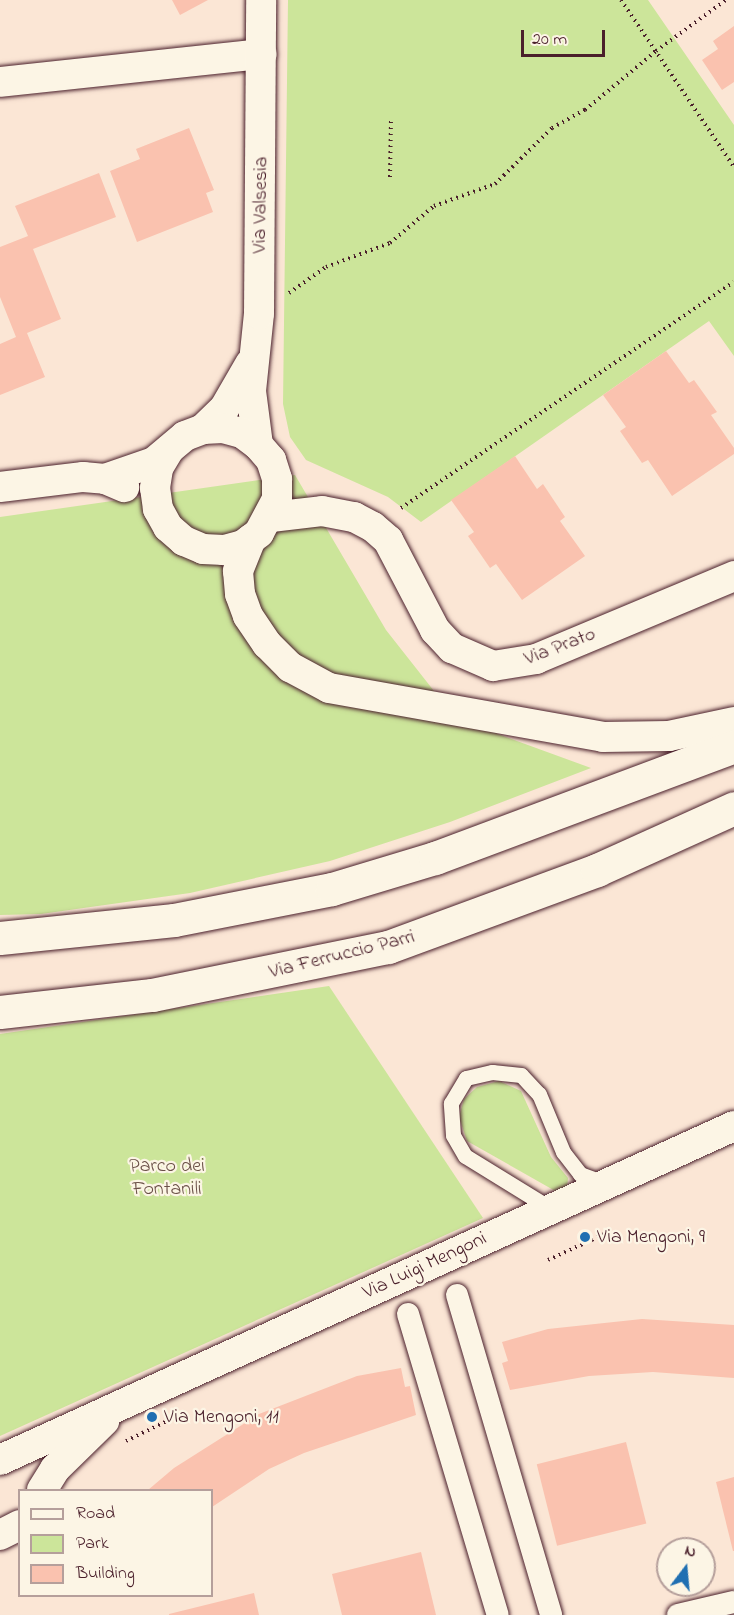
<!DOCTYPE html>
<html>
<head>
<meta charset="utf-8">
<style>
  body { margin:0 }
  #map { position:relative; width:734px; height:1615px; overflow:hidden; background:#fbe6d5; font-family:"Indie Flower",sans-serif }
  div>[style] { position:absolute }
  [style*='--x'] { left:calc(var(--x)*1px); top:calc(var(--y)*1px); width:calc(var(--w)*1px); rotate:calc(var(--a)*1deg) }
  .green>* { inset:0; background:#cce59a }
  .building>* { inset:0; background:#fac2af; transform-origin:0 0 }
  .path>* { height:4px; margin-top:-2px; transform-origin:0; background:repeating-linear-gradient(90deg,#4a1f2b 0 1.5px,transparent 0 6px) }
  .roads { filter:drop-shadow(0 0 2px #4a1f2b) drop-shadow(0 0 2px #4a1f2b) }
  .service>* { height:15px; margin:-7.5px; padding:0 7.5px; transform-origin:7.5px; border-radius:7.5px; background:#fcf5e5 }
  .pedestrian>* { height:22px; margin:-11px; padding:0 11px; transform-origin:11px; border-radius:11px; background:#fcf5e5 }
  .minor>* { height:30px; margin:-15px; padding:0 15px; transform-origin:15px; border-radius:15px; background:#fcf5e5 }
  .secondary>* { height:33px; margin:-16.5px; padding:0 16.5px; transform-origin:16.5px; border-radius:16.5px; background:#fcf5e5 }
  .dots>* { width:16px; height:16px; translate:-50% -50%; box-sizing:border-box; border:3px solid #fcf5e5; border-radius:50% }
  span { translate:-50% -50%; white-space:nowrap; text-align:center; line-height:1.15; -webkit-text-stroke:4.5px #fcf5e5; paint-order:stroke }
  .street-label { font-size:20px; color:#4a1f2b }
  .park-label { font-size:20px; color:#6a5047 }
  .poi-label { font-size:20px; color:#4a1f2b }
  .left { translate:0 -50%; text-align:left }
  .legend { position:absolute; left:18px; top:1489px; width:195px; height:108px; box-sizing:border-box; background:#fcf5e5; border:2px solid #b59f9b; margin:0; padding:8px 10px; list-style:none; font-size:18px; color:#4a1f2b }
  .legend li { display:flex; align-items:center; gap:12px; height:30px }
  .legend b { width:30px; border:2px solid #b59f9b }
  .north { position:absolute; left:656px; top:1537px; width:60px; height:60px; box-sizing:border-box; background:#fcf5e5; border:2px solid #b59f9b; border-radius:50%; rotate:16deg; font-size:16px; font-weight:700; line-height:24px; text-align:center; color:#4a1f2b }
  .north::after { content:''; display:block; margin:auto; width:21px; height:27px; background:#1f6fb2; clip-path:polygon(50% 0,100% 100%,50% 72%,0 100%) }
  .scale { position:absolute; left:521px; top:30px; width:84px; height:27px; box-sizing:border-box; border:3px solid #4a1f2b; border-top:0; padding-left:8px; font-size:18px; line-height:21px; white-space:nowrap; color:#4a1f2b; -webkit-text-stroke:4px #fcf5e5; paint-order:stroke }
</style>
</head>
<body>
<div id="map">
  <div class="green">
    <div style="clip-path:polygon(288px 0,648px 0,734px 125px,734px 356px,709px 321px,421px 522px,388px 497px,306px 460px,290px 437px,283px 404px)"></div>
    <div style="clip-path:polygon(295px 475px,386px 630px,434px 691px,498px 734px,591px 768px,450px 822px,330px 861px,190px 893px,41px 914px,0 915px,0 517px)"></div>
    <div style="clip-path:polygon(329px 986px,483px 1218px,0 1436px,0 1034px)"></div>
    <div style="clip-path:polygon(499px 1081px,521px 1091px,551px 1157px,568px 1178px,567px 1188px,557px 1192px,467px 1141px,459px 1117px,464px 1099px,477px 1087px)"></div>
  </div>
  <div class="building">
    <div style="clip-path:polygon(172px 0,208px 0,180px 15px)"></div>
    <div style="clip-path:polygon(734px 26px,734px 82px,722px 90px,702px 60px,718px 49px,713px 41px)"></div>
    <div style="clip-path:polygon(189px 128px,214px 190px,206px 193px,213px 212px,137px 242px,110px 171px,140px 159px,136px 149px)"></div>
    <div style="clip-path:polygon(99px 173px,116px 217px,33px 249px,61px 319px,27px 333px,45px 377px,0 395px,0 344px,16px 337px,0 297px,0 247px,28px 236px,15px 206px)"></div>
    <div style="clip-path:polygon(666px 351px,689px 383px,694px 380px,717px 412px,711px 415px,734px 448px,734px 454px,672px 496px,648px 460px,642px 463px,620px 431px,626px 427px,603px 395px)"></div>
    <div style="clip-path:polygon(515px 456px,537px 489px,543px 484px,565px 517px,560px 521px,585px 556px,522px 600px,496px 564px,490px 568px,468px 536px,474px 532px,451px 500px)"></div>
    <div style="clip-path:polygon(642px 1319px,734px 1325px,734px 1378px,653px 1372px,589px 1376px,510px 1390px,502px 1363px,508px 1361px,502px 1342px,548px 1329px)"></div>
    <div style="clip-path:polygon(401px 1368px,405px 1387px,410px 1386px,416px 1415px,304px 1453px,269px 1469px,212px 1507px,212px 1490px,148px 1490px,174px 1468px,259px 1414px,357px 1376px)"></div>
    <div style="left:626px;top:1442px;width:84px;height:92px;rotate:76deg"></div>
    <div style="clip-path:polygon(734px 1477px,734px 1551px,733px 1551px,716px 1482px)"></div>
    <div style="clip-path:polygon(421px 1552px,436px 1615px,342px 1615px,332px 1574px)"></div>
    <div style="clip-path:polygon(254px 1593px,259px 1615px,169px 1615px,169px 1614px)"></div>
  </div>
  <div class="path">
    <div style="--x:621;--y:0;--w:202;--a:55.9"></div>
    <div style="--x:390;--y:177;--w:56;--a:-89"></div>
    <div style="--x:289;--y:293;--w:45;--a:-35.1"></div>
    <div style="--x:326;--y:267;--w:68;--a:-20.6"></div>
    <div style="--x:390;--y:243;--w:57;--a:-40.1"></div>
    <div style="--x:434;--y:206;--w:65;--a:-19.8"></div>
    <div style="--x:495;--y:184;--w:80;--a:-44.5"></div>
    <div style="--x:552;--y:128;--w:38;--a:-29"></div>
    <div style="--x:585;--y:110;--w:92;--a:-39.7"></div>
    <div style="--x:656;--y:51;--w:87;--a:-36.1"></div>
    <div style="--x:401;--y:508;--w:402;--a:-34.2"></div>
    <div style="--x:548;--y:1260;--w:69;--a:-24.7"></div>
    <div style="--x:126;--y:1441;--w:50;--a:-26.1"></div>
  </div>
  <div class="roads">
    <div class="service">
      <div style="--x:548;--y:1207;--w:97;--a:-148.4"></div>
      <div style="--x:465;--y:1156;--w:24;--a:-120"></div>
      <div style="--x:453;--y:1135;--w:32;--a:-94"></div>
      <div style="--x:451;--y:1103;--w:29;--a:-59"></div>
      <div style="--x:466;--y:1078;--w:27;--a:-13"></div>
      <div style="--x:492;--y:1072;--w:29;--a:6"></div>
      <div style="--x:521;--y:1075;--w:26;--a:47"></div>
      <div style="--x:539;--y:1094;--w:63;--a:67.5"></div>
      <div style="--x:563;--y:1152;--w:28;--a:52"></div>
      <div style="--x:580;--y:1174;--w:27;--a:20"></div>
    </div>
    <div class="pedestrian">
      <div style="--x:457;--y:1295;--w:334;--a:73.6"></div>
      <div style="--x:408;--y:1314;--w:314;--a:73.4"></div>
      <div style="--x:678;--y:1615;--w:57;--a:-13.1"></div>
    </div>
    <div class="minor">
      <div style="--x:0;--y:82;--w:263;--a:-6.1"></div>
      <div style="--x:203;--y:429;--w:29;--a:-44"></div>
      <div style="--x:224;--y:409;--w:52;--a:-60"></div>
      <div style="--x:258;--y:445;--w:54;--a:-97.4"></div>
      <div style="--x:251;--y:391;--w:77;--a:-84.1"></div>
      <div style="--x:259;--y:314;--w:314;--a:-89.6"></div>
      <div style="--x:105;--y:479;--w:52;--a:-19.1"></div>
      <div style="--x:154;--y:462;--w:40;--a:-40"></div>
      <div style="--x:185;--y:436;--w:19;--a:-21"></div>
      <div style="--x:203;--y:429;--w:20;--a:-3"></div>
      <div style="--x:223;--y:428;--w:20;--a:15"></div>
      <div style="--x:242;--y:433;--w:20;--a:37"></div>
      <div style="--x:258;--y:445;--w:20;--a:49"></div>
      <div style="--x:271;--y:460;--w:20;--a:72"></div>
      <div style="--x:277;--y:479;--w:20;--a:90"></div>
      <div style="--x:277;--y:499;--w:38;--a:118"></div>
      <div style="--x:259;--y:533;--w:20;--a:143"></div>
      <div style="--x:243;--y:545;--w:20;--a:165"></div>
      <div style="--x:224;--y:550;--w:21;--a:-177"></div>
      <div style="--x:203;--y:549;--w:21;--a:-157"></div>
      <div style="--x:184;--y:541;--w:21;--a:-139"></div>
      <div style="--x:168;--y:527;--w:21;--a:-119"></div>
      <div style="--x:158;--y:509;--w:21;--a:-98"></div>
      <div style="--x:155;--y:488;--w:20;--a:-81"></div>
      <div style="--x:158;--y:468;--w:21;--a:-59"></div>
      <div style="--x:0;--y:487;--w:84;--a:-6.9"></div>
      <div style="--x:83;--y:477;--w:22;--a:5"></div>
      <div style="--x:105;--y:479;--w:21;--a:23"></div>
      <div style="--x:271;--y:517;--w:51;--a:-6.7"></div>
      <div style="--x:322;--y:511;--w:33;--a:11"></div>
      <div style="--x:354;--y:517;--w:21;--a:28"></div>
      <div style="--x:373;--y:527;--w:20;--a:41"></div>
      <div style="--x:388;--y:540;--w:102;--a:62.4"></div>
      <div style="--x:435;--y:630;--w:25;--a:47"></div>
      <div style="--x:452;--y:648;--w:45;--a:23.7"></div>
      <div style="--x:493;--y:666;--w:44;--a:-9.2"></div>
      <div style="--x:536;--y:659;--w:215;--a:-22.7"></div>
      <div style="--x:251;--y:539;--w:35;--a:112"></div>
      <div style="--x:238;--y:571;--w:23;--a:85"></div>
      <div style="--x:240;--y:594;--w:23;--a:70"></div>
      <div style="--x:248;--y:616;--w:34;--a:56"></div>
      <div style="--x:267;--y:644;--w:33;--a:45"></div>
      <div style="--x:290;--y:667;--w:44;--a:28.3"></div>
      <div style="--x:329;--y:688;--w:278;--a:10.1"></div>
      <div style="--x:603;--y:737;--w:66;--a:-0.9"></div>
      <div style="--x:669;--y:736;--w:66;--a:-12.2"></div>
      <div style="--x:0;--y:1460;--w:806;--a:-24.47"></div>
      <div style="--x:42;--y:1490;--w:25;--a:-58"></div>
      <div style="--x:55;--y:1469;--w:69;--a:-44.4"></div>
      <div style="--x:0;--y:1535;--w:22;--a:-27"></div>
    </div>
    <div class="secondary">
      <div style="--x:0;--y:938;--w:175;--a:-5.9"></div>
      <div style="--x:174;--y:920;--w:161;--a:-11.1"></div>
      <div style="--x:332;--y:889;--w:108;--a:-16.8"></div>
      <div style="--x:435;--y:858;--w:319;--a:-20.5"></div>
      <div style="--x:0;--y:1012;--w:153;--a:-6.4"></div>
      <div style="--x:152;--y:995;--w:241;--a:-11.5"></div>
      <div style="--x:388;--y:947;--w:223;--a:-20.2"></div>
      <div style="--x:597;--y:870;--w:150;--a:-24.3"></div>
    </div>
  </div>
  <div class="dots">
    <div style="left:585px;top:1237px;background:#1f6fb2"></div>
    <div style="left:152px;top:1417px;background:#1f6fb2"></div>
  </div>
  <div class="street-label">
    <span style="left:261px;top:205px;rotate:-89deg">Via Valsesia</span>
    <span style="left:560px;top:647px;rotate:-21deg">Via Prato</span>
    <span style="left:342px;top:955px;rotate:-14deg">Via Ferruccio Parri</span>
    <span style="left:425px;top:1266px;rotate:-25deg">Via Luigi Mengoni</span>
  </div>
  <div class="park-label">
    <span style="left:167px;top:1178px">Parco dei<br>Fontanili</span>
  </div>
  <div class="poi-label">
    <span class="left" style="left:597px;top:1237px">Via Mengoni, 9</span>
    <span class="left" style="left:164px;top:1417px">Via Mengoni, 11</span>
  </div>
  <ul class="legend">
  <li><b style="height:8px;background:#fcf5e5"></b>Road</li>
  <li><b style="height:16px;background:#cce59a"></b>Park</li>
  <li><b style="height:16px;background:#fac2af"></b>Building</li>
  </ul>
  <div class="north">N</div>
  <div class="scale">20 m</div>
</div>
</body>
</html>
